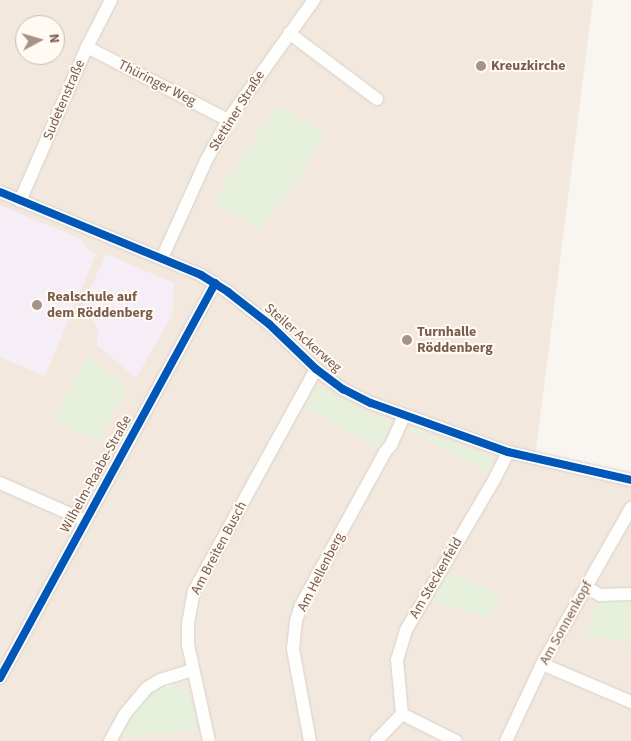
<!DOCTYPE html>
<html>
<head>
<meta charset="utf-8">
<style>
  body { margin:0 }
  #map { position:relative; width:631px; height:741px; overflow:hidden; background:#f9f5f0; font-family:"Source Sans 3",sans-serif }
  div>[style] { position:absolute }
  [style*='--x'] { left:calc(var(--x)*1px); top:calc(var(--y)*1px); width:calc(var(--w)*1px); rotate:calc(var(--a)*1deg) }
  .residential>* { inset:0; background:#f2e8de }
  .education>* { inset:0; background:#f6eef6 }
  .green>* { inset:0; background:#e7f0db; transform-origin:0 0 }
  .roads { filter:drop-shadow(0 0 1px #d7d1cb) drop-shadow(0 0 1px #d7d1cb) }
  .minor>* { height:12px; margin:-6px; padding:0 6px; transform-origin:6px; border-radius:6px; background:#fefefd }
  .cycleway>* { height:8px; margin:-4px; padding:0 4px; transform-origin:4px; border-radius:4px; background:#0057b8 }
  .dots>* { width:14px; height:14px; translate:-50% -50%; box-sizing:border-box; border:2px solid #fffaf3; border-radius:50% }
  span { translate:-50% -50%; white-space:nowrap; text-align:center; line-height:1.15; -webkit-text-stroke:4px #fffaf3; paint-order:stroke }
  .poi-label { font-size:14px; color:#7a5c4d; font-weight:700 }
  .left { translate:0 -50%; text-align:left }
  .street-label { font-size:14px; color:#7a5c4d }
  .north { position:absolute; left:15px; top:15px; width:50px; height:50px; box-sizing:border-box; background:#fffaf3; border:1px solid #cabbb1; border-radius:50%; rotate:84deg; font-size:14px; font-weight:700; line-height:20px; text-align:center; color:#7a5c4d }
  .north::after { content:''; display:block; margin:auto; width:18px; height:22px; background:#a69286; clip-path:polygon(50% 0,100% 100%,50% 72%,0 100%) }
</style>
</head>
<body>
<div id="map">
  <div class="residential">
    <div style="clip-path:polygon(evenodd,0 0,593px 0,535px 458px,631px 480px,631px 741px,0 741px,0 0,25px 25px,55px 25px,55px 55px,25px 55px,25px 25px,0 0,172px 685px,197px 730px,158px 686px,172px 685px)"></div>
  </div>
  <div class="education">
    <div style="clip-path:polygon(0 205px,83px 240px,86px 248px,96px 254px,45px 376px,0 357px)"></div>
    <div style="clip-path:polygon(106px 254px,174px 283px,172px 316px,136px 378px,97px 345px,98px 331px,92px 319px,81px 310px)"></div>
  </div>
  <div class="green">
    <div style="clip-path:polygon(276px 106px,325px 131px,304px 170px,261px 230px,212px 202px)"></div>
    <div style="clip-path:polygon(88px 356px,127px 387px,99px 441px,52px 421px)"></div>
    <div style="left:317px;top:385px;width:84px;height:26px;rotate:28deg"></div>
    <div style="clip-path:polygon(411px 427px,492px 457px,493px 462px,488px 472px,407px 429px)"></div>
    <div style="clip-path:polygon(447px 572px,500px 594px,489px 618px,430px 600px)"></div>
    <div style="clip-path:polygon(631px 599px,631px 643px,584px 635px,599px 600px)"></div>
    <div style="clip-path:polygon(164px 684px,165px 687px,178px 686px,189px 694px,197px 730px,118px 737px,130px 716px,149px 693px)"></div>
  </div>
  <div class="roads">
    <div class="minor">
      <div style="--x:289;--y:33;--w:110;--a:36.9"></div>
      <div style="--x:87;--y:47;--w:159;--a:27.4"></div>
      <div style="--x:0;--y:192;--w:217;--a:22.4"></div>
      <div style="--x:201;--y:275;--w:32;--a:32"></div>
      <div style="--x:228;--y:292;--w:52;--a:38"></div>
      <div style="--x:269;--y:324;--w:65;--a:43.8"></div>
      <div style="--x:316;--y:369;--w:34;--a:37"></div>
      <div style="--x:343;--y:389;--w:31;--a:27"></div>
      <div style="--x:371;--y:403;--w:145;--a:19.7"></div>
      <div style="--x:508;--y:452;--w:126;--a:12.8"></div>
      <div style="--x:20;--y:201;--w:168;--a:-66.5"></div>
      <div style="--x:87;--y:47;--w:53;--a:-62.9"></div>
      <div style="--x:162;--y:258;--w:107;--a:-65.6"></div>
      <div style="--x:206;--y:161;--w:47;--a:-61.8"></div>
      <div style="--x:228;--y:120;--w:148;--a:-54.4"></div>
      <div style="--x:0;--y:483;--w:92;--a:23.8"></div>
      <div style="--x:586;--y:587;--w:16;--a:30"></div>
      <div style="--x:600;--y:595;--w:31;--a:-2"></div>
      <div style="--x:542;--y:664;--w:97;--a:23.1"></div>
      <div style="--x:0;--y:678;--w:450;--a:-61.4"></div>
      <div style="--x:402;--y:714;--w:60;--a:26.6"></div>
      <div style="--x:110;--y:741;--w:31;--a:-61"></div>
      <div style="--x:125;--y:714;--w:34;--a:-50"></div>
      <div style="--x:147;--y:688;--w:15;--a:-32"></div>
      <div style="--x:160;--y:680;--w:34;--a:-17"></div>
      <div style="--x:209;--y:741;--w:98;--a:-102.3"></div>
      <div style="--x:188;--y:645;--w:21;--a:-90"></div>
      <div style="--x:188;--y:624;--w:34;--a:-80"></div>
      <div style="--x:194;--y:591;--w:253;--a:-61.2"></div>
      <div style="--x:310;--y:741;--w:94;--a:-100.5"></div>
      <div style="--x:293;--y:649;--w:28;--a:-84"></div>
      <div style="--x:296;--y:621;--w:17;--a:-73"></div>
      <div style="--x:301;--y:605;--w:175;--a:-61.2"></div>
      <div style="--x:385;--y:452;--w:9;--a:-49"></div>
      <div style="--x:391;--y:445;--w:32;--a:-66"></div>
      <div style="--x:376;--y:741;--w:37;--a:-46"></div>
      <div style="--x:402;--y:714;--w:54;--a:-95.3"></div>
      <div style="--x:397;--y:660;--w:31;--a:-73"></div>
      <div style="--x:406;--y:630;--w:176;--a:-59.6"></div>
      <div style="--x:495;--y:478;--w:29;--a:-63"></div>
      <div style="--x:506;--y:741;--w:85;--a:-64.9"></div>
      <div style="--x:542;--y:664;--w:180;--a:-60.3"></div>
    </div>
  </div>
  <div class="cycleway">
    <div style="--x:0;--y:192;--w:217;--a:22.4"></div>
    <div style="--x:201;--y:275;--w:32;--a:32"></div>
    <div style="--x:228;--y:292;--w:52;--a:38"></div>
    <div style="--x:269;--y:324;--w:65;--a:43.8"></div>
    <div style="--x:316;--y:369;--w:34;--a:37"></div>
    <div style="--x:343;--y:389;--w:31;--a:27"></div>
    <div style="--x:371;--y:403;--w:145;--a:19.7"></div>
    <div style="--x:508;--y:452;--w:126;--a:12.8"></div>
    <div style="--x:0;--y:678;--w:450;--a:-61.4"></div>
  </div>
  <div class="dots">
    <div style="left:481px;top:66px;background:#a69286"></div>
    <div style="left:37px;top:305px;background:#a69286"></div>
    <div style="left:407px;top:340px;background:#a69286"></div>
  </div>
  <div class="poi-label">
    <span class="left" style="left:491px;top:66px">Kreuzkirche</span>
    <span class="left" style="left:47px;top:305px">Realschule auf<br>dem Röddenberg</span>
    <span class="left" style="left:417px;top:340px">Turnhalle<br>Röddenberg</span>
  </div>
  <div class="street-label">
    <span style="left:157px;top:83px;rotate:27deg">Thüringer Weg</span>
    <span style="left:64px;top:100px;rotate:-67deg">Sudetenstraße</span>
    <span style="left:237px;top:111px;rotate:-58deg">Stettiner Straße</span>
    <span style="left:303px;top:338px;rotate:41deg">Steiler Ackerweg</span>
    <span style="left:96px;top:474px;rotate:-61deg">Wilhelm-Raabe-Straße</span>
    <span style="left:219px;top:548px;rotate:-62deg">Am Breiten Busch</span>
    <span style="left:321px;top:572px;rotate:-63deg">Am Hellenberg</span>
    <span style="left:436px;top:578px;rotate:-60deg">Am Steckenfeld</span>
    <span style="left:566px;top:623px;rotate:-61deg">Am Sonnenkopf</span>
  </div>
  <div class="north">N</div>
</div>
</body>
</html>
